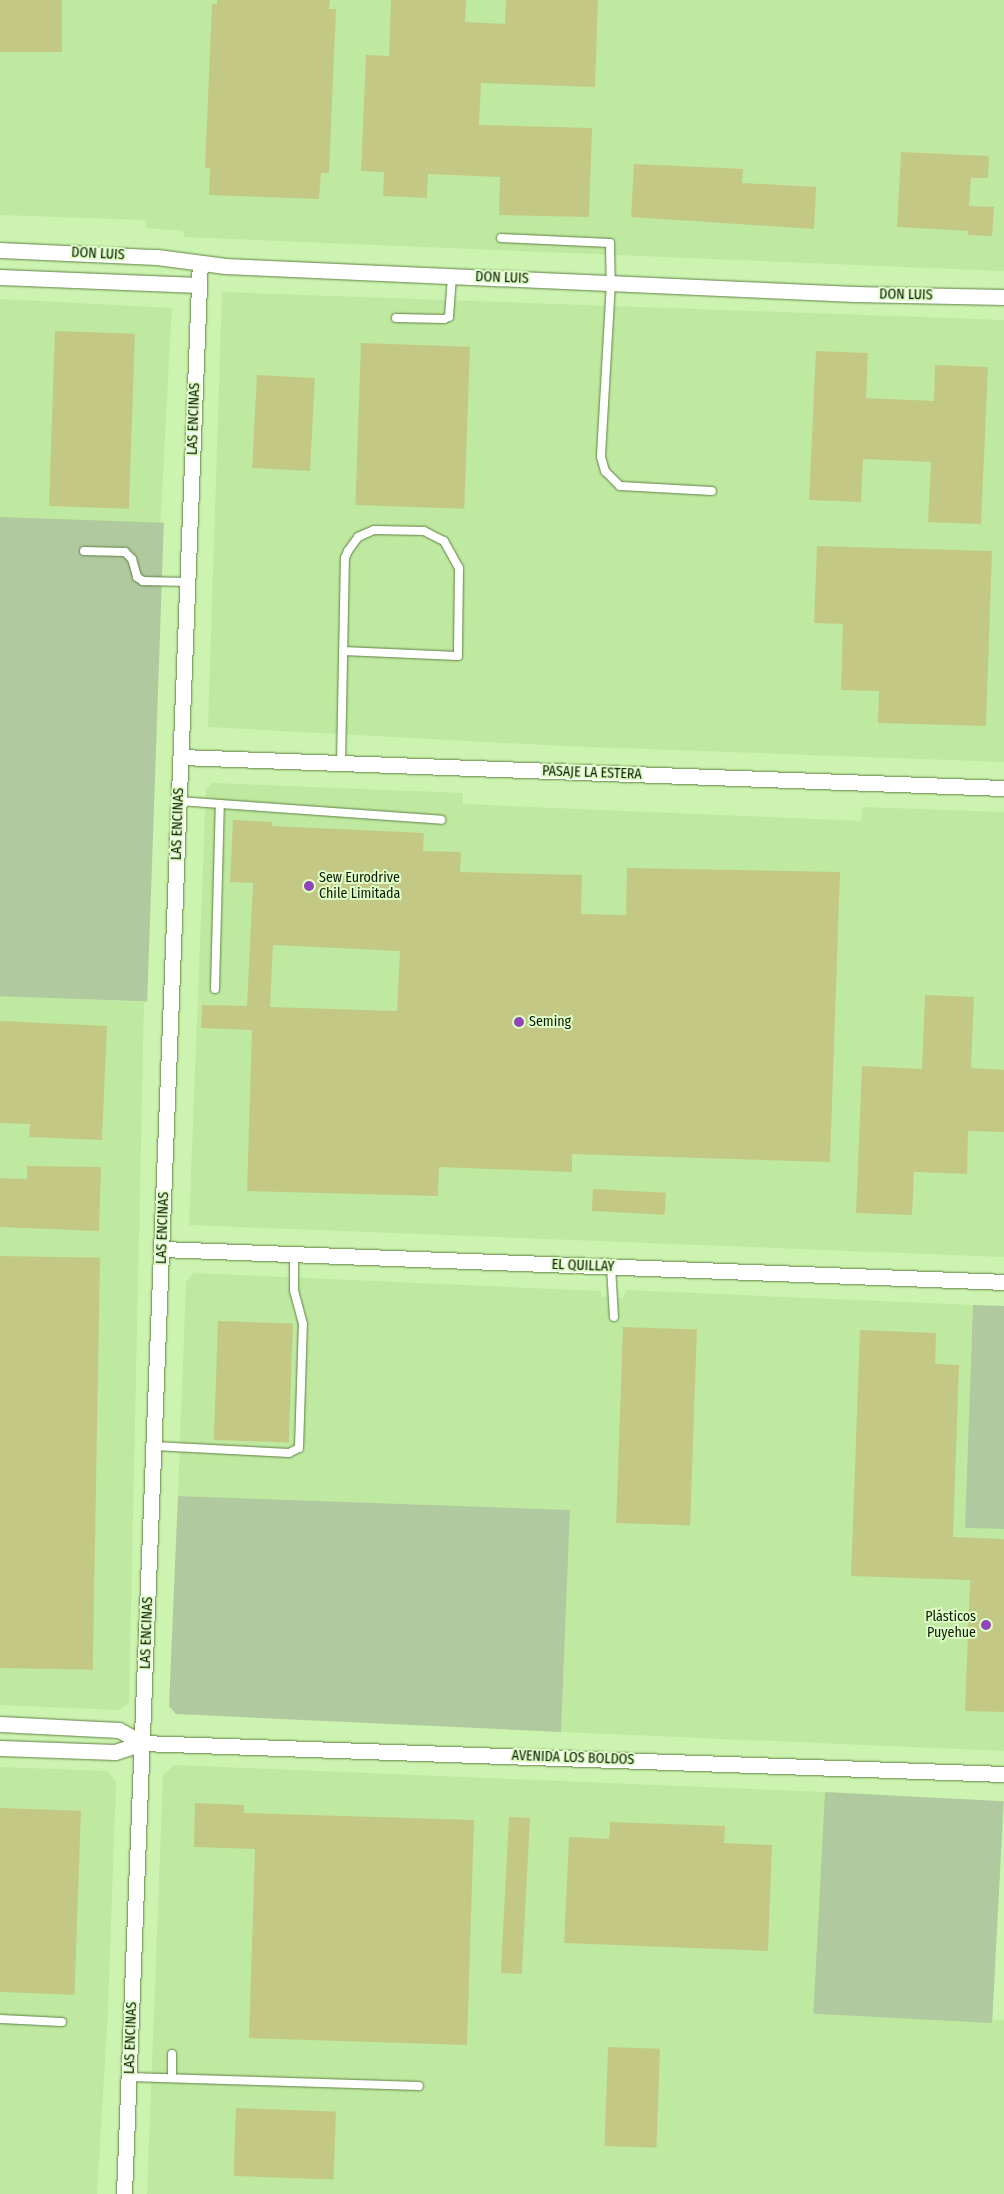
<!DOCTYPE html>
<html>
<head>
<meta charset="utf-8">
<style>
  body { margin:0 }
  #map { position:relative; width:1004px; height:2194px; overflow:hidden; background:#cdf3b0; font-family:"Fira Sans Condensed",sans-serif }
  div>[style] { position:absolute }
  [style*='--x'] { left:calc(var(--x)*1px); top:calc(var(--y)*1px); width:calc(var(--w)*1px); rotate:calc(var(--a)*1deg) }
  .built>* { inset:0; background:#bfe9a0; transform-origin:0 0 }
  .green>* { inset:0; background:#b0c99e; transform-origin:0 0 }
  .building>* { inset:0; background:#c3c985; transform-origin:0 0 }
  .roads { filter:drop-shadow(0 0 1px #618245) drop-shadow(0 0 1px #618245) }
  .lane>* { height:8px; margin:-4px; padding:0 4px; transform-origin:4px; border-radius:4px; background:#fff }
  .street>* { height:15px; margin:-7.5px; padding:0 7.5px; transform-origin:7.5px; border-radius:7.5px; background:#fff }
  .dots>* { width:14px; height:14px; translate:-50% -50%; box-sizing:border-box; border:2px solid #dffec8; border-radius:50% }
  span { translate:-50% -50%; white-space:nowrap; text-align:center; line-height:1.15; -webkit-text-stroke:4px #dffec8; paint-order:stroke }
  .street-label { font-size:14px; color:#0d1a03 }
  .poi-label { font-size:14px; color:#0d1a03 }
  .left { translate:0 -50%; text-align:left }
  .right { translate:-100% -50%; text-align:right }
</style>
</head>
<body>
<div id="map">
  <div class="built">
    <div style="clip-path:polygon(0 0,1004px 0,1004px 271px,184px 237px,183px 231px,146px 228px,145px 220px,0 215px)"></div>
    <div style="clip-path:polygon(222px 292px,1004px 320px,1004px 762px,563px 746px,208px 727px)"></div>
    <div style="left:0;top:299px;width:172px;height:218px;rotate:3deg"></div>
    <div style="clip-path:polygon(212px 783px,463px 793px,463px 804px,861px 821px,862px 807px,1004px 812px,1004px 1257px,189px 1225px,206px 789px)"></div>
    <div style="clip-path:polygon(0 996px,144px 1002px,129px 1703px,119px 1710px,0 1705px)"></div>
    <div style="clip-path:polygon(194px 1273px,601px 1291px,602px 1297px,623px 1298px,626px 1290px,973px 1305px,965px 1528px,1004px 1529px,1004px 1751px,561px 1732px,570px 1510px,178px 1496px,186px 1282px)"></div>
    <div style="clip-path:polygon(174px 1765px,825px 1792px,818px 2014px,1004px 2020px,1004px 2194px,147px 2194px,163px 1775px)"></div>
    <div style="clip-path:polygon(0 1767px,108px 1771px,116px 1782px,108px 2010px,97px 2194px,0 2194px)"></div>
  </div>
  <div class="green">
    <div style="left:0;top:517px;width:164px;height:479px;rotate:2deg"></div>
    <div style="clip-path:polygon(973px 1305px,1004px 1306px,1004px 1529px,965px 1528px)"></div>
    <div style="clip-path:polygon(178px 1496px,570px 1510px,561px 1732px,176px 1714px,169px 1706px)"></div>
    <div style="left:825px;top:1792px;width:179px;height:222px;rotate:3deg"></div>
  </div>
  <div class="building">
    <div style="left:0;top:0;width:62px;height:52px"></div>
    <div style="clip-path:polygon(217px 0,330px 0,329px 9px,336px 9px,329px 173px,321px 173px,319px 199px,209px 195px,210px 168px,205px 168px,212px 4px,217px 4px)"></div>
    <div style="clip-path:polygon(391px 0,466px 0,465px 22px,505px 24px,506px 0,598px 0,595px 87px,481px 83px,479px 125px,592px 128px,589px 217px,499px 215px,500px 177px,428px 174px,427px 198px,383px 196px,384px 172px,361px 171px,366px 55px,389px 56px)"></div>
    <div style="clip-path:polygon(901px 152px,989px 156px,988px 178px,971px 178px,969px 206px,994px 207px,992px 236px,968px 235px,968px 231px,897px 227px)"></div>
    <div style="clip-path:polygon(634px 164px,743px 169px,742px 183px,816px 187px,814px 229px,631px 217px)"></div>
    <div style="left:55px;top:331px;width:80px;height:175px;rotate:2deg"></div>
    <div style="left:361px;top:343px;width:109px;height:162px;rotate:2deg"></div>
    <div style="clip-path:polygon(816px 351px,868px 353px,866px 398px,934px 401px,935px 365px,988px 367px,981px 524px,928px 522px,931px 462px,863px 459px,861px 502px,809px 500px)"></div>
    <div style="left:257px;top:375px;width:58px;height:93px;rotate:3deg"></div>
    <div style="clip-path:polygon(817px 546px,992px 551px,986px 726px,878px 723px,879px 691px,841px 690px,843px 624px,814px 623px)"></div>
    <div style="clip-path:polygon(evenodd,233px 820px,272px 822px,272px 826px,424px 833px,423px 851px,461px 852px,460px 872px,582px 875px,581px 914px,626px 915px,627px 868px,840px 872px,830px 1162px,572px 1154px,572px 1172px,439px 1167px,438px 1196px,247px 1191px,252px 1030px,201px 1028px,202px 1005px,247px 1006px,253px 883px,230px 882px,233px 820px,273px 945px,400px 951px,397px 1011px,270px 1007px,273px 945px)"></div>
    <div style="clip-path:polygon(925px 995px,974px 997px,971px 1068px,1004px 1070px,1004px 1132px,968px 1131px,967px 1174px,914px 1172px,912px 1215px,856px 1213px,862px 1066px,922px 1069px)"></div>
    <div style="clip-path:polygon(0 1021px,107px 1026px,102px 1140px,29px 1137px,30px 1124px,0 1123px)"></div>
    <div style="clip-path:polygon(27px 1166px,101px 1167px,99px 1231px,0 1227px,0 1178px,27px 1179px)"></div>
    <div style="left:593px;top:1189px;width:73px;height:22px;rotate:3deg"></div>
    <div style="left:0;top:1256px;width:100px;height:412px;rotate:1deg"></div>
    <div style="left:218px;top:1321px;width:75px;height:119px;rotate:2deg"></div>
    <div style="left:623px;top:1327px;width:74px;height:196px;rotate:2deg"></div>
    <div style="clip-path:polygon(860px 1330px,936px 1333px,935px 1364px,959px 1365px,953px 1537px,1004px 1539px,1004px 1712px,965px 1711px,970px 1580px,851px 1576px)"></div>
    <div style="clip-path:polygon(195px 1803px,244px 1805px,244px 1813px,474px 1820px,467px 2045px,249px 2038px,255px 1849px,194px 1847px)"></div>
    <div style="left:0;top:1808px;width:81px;height:184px;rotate:2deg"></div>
    <div style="left:509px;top:1817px;width:21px;height:156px;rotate:3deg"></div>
    <div style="clip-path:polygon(610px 1822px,725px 1826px,724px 1843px,772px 1845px,768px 1951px,564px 1943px,569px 1837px,609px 1839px)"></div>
    <div style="left:608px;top:2047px;width:52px;height:99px;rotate:2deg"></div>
    <div style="left:236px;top:2108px;width:100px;height:68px;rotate:2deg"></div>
  </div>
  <div class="roads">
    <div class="lane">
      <div style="--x:501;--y:238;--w:109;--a:2.6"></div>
      <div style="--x:610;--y:243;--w:39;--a:89"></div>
      <div style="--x:611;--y:282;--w:175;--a:93.3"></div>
      <div style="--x:601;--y:457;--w:15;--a:74"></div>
      <div style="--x:605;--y:471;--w:21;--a:45"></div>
      <div style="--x:620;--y:486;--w:92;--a:3.1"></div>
      <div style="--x:396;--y:318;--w:48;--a:1.2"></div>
      <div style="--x:444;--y:319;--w:5;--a:-22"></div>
      <div style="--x:449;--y:317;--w:41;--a:-85.8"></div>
      <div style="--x:84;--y:551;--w:41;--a:1.4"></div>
      <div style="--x:125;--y:552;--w:10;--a:45"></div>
      <div style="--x:132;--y:559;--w:19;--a:74"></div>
      <div style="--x:137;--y:577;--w:7;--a:34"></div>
      <div style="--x:143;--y:581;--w:45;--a:1.3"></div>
      <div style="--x:341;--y:763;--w:205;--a:-88.9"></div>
      <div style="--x:345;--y:558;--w:8;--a:-67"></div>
      <div style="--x:348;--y:551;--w:17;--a:-54"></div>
      <div style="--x:358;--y:537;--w:17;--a:-24"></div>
      <div style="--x:374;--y:530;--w:50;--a:1.1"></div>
      <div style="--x:424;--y:531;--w:22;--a:27"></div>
      <div style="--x:444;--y:541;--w:31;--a:61"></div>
      <div style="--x:459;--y:568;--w:88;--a:90.7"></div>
      <div style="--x:458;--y:656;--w:115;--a:-177.5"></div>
      <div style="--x:179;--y:801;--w:263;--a:4.1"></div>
      <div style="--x:215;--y:989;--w:185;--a:-88.5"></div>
      <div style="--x:611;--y:1267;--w:50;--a:86.6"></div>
      <div style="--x:154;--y:1446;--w:135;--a:3"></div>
      <div style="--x:289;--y:1453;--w:11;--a:-27"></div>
      <div style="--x:299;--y:1448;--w:124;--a:-88.2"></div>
      <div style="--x:303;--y:1324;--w:35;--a:-105"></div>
      <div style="--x:294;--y:1290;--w:36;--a:-90"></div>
      <div style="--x:0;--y:2019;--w:62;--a:2.8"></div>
      <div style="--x:172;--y:2054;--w:24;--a:90"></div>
      <div style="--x:129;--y:2077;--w:290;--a:1.8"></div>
    </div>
    <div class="street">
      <div style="--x:0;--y:250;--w:157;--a:2.6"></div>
      <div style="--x:157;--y:257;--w:69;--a:7.5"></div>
      <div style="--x:225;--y:266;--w:630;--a:2.55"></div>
      <div style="--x:854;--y:294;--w:150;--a:1.1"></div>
      <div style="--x:0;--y:277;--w:199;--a:2.3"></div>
      <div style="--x:181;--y:757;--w:824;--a:2.16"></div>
      <div style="--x:162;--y:1249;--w:843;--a:2.24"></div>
      <div style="--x:0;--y:1724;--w:119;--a:2.9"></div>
      <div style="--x:119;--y:1730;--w:26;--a:29"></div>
      <div style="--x:0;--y:1748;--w:115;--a:2"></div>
      <div style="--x:115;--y:1752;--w:28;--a:-18"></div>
      <div style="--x:142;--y:1743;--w:863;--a:2.06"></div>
      <div style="--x:124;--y:2194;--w:1932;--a:-87.75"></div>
    </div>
  </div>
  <div class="dots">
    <div style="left:309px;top:886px;background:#9046b8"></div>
    <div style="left:519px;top:1022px;background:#9046b8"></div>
    <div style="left:986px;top:1625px;background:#9046b8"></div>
  </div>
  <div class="street-label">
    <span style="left:98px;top:254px;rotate:3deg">DON LUIS</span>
    <span style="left:502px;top:278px;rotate:2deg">DON LUIS</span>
    <span style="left:906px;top:295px;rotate:1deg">DON LUIS</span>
    <span style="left:194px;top:419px;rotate:-88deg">LAS ENCINAS</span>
    <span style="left:592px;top:773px;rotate:2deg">PASAJE LA ESTERA</span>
    <span style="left:178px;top:824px;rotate:-88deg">LAS ENCINAS</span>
    <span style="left:163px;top:1228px;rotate:-88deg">LAS ENCINAS</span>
    <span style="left:583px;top:1266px;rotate:2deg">EL QUILLAY</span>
    <span style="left:147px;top:1633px;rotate:-88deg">LAS ENCINAS</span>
    <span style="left:573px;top:1758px;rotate:2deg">AVENIDA LOS BOLDOS</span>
    <span style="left:131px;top:2038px;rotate:-88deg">LAS ENCINAS</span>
  </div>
  <div class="poi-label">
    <span class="left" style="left:319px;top:886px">Sew Eurodrive<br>Chile Limitada</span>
    <span class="left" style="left:529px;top:1022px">Seming</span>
    <span class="right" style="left:976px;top:1625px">Plásticos<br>Puyehue</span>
  </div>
</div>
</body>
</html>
